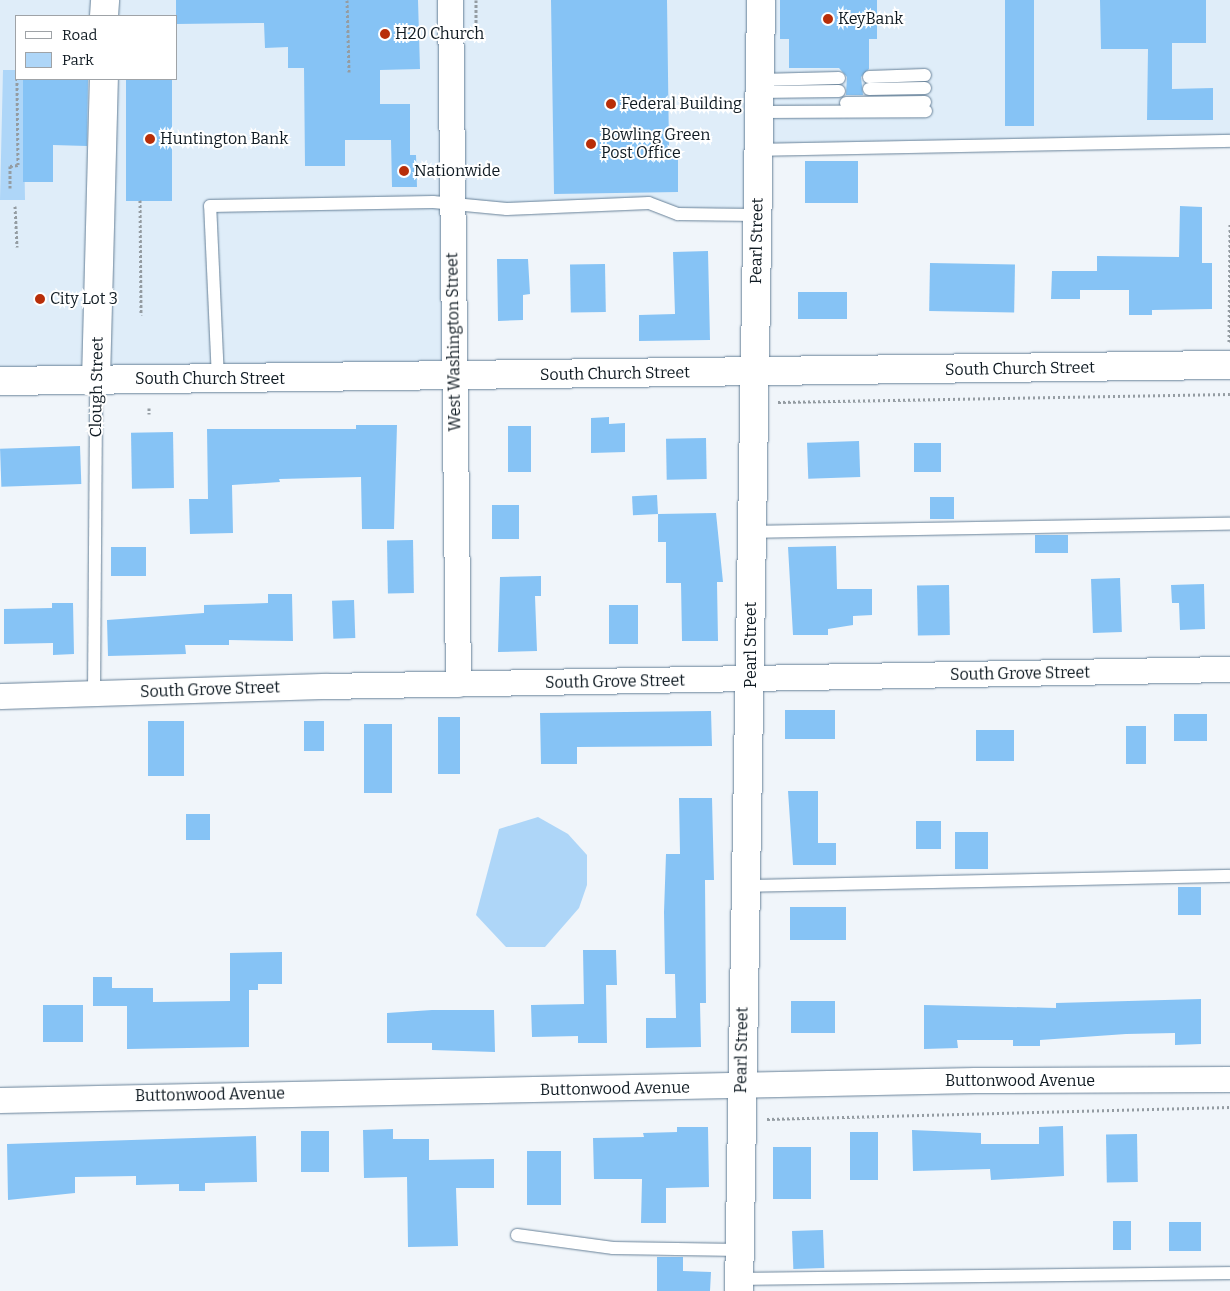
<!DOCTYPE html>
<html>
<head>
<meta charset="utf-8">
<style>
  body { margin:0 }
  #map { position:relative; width:1230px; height:1291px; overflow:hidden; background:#f0f5fa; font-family:Bitter,serif }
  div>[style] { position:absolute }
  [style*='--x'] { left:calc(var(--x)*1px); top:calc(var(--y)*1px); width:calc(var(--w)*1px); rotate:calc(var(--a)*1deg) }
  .built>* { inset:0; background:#dfedf9 }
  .green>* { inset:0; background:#aed6f8 }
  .building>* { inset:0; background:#86c3f5; transform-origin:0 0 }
  .path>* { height:3px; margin-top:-1.5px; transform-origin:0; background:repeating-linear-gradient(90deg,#949ca2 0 2.5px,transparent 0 5px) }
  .roads { filter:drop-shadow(0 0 1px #678198) drop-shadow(0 0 1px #678198) }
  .lane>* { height:12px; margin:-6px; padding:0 6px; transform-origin:6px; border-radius:6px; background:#fff }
  .street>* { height:25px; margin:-12.5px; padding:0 12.5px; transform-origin:12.5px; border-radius:12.5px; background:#fff }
  .secondary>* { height:28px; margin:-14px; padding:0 14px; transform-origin:14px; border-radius:14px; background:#fff }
  .dots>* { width:14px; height:14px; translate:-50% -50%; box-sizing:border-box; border:2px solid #fff; border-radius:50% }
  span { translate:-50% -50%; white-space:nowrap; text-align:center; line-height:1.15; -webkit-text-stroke:4px #fff; paint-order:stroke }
  .poi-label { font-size:16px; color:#0f1a22 }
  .left { translate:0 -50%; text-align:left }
  .street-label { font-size:16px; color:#0f1a22 }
  .legend { position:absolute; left:15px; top:15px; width:162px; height:65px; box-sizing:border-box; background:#fff; border:1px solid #9fa3a7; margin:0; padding:6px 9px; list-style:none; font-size:15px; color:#0f1a22 }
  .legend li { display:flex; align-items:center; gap:10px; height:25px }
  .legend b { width:25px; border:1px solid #9fa3a7 }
</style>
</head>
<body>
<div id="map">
  <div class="built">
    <div style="clip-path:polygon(evenodd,0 0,1230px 0,1230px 141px,759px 150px,757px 215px,678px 214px,649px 203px,453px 206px,455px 377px,0 381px,0 0,16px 16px,176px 16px,176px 79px,16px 79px,16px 16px)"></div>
  </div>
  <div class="green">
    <div style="clip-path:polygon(3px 70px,16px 70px,16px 79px,23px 79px,25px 200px,0 200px)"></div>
    <div style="clip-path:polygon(538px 817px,568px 834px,587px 855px,587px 885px,579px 908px,545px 947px,506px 947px,476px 915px,499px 829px)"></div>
  </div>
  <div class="building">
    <div style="clip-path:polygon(176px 0,418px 0,420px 69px,380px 70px,380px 104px,410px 104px,410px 155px,416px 155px,417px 187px,392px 187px,391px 140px,345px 140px,345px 166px,305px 166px,304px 68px,288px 68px,288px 47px,265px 48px,264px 23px,176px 24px)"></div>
    <div style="clip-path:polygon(551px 0,667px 0,669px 149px,678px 149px,678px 192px,554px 194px)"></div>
    <div style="clip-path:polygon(780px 0,877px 0,877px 39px,869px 39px,869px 69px,861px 77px,863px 95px,846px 95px,847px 77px,839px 68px,789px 68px,789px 39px,780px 39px)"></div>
    <div style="left:1005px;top:0;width:29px;height:126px"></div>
    <div style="clip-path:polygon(1100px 0,1206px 0,1206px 43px,1172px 43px,1172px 89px,1213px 88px,1213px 120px,1147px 120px,1148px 49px,1101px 49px)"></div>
    <div style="clip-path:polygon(23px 79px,88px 79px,87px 146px,53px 145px,53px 182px,23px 182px)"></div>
    <div style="left:126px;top:79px;width:46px;height:122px"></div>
    <div style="left:805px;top:161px;width:53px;height:42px"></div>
    <div style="clip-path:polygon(1180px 206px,1202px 207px,1202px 263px,1212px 263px,1212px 309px,1152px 310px,1152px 315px,1129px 315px,1129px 290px,1080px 290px,1080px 299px,1051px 299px,1052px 271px,1097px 271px,1097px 256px,1179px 257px)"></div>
    <div style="clip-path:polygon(708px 251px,710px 340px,639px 341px,639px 315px,675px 314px,673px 252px)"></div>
    <div style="clip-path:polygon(497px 259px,528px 259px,530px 294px,523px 295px,523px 320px,498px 321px)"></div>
    <div style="left:930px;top:263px;width:85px;height:48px;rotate:1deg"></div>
    <div style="left:605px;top:264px;width:48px;height:35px;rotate:89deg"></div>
    <div style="left:798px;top:292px;width:49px;height:27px"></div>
    <div style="clip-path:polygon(609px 417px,609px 424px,625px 423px,625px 452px,591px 453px,591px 418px)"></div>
    <div style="clip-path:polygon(356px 425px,397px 425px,394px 529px,362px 529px,361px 477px,279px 479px,280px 482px,232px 485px,233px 533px,190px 534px,189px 499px,208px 499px,207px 429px,356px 429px)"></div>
    <div style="left:508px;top:426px;width:23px;height:46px"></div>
    <div style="left:173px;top:432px;width:56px;height:42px;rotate:89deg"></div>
    <div style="left:706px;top:438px;width:41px;height:40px;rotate:89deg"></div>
    <div style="left:859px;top:441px;width:36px;height:52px;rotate:88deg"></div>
    <div style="left:914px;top:443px;width:27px;height:29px"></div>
    <div style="left:80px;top:446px;width:38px;height:80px;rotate:88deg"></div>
    <div style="left:657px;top:495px;width:19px;height:25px;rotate:87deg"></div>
    <div style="left:954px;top:497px;width:22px;height:24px;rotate:90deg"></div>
    <div style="left:492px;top:505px;width:27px;height:34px"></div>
    <div style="clip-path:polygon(716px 513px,723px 582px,717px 582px,718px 641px,682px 641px,681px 583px,666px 583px,666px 542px,658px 542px,658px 514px)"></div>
    <div style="left:1035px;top:535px;width:33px;height:18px"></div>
    <div style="left:413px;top:540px;width:53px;height:26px;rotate:89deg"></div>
    <div style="clip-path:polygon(836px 546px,837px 589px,872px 589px,872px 615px,853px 616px,853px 625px,828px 629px,828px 635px,793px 635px,788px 547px)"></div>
    <div style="left:111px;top:547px;width:35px;height:29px"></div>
    <div style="clip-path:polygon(541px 576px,541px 596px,535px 596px,537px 651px,498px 652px,500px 577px)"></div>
    <div style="left:1120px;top:578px;width:54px;height:29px;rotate:88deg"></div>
    <div style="clip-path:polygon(1204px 584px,1205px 629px,1180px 630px,1179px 603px,1172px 603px,1171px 585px)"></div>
    <div style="left:949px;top:585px;width:50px;height:32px;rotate:89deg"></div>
    <div style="clip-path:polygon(268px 594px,292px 594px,293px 641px,229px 640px,229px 645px,185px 645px,186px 654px,108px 656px,107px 620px,204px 613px,204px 605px,268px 603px)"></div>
    <div style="left:354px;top:600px;width:38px;height:22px;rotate:88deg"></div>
    <div style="clip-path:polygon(52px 603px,73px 603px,74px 654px,53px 655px,53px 643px,4px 644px,4px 609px,52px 608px)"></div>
    <div style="left:638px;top:605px;width:39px;height:29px;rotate:90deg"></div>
    <div style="left:785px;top:710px;width:50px;height:29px"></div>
    <div style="clip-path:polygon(711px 711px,712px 746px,577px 747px,577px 764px,541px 764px,540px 713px)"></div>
    <div style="left:1207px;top:714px;width:27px;height:33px;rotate:90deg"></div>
    <div style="left:438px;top:717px;width:22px;height:57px"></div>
    <div style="left:148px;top:721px;width:36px;height:55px"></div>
    <div style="left:304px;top:721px;width:20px;height:30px"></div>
    <div style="left:364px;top:724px;width:28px;height:69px"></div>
    <div style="left:1126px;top:726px;width:20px;height:38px"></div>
    <div style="left:976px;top:730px;width:38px;height:31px"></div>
    <div style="clip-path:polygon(788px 791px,818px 791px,818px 843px,836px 843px,836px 865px,793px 865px)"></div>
    <div style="clip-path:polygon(679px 798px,712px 798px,714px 880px,705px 880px,706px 1003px,700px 1003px,701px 1047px,646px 1048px,646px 1018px,676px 1018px,675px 974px,665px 974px,664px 912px,666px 854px,680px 854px)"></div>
    <div style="left:186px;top:814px;width:24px;height:26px"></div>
    <div style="left:916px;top:821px;width:25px;height:28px"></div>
    <div style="left:955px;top:832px;width:33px;height:37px"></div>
    <div style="left:1178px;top:887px;width:23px;height:28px"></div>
    <div style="left:846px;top:907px;width:33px;height:56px;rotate:90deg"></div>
    <div style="clip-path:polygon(583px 950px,616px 950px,617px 985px,606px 985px,607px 1043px,578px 1043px,578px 1036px,532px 1037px,531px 1005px,584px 1004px)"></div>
    <div style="clip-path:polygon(282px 952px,282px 984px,258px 984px,258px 990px,249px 990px,249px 1047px,127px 1049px,127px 1006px,93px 1006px,93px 977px,112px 977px,112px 988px,153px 988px,153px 1002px,230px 1001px,230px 953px)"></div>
    <div style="clip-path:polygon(1201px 999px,1201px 1044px,1175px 1045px,1175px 1033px,1126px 1034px,1040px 1040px,1040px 1046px,1013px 1046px,1013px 1040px,957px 1040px,958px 1048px,924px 1049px,924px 1005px,1056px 1008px,1056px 1003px)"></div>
    <div style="left:791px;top:1001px;width:44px;height:32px"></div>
    <div style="left:43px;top:1005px;width:40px;height:37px"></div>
    <div style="clip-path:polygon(432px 1010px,494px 1010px,495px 1052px,432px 1050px,432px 1043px,387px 1043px,387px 1013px)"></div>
    <div style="clip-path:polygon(1063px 1126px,1064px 1176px,991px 1180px,990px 1169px,913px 1171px,912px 1130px,981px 1133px,981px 1144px,1039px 1144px,1039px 1127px)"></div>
    <div style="clip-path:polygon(677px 1127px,708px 1127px,709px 1187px,666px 1188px,666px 1223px,641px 1223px,642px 1179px,594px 1179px,593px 1138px,644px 1137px,643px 1133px,677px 1132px)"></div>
    <div style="clip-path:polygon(393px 1129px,393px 1139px,429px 1139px,429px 1160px,494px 1159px,494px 1188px,456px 1188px,458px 1246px,408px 1247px,407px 1177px,364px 1178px,363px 1130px)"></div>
    <div style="left:329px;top:1131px;width:41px;height:28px;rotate:90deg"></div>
    <div style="left:850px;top:1132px;width:28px;height:48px"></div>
    <div style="left:1137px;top:1134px;width:48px;height:31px;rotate:89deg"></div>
    <div style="clip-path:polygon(256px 1136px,257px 1182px,205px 1183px,205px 1191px,179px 1191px,179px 1184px,136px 1185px,136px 1176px,75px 1177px,75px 1193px,8px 1200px,7px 1144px)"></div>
    <div style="left:773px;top:1147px;width:38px;height:52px"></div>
    <div style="left:527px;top:1151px;width:34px;height:54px"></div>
    <div style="left:1113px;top:1221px;width:18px;height:29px"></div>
    <div style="left:1169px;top:1222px;width:32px;height:29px"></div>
    <div style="left:823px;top:1230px;width:38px;height:31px;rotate:88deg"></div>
    <div style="clip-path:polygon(657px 1257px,683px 1257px,683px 1271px,711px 1272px,710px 1291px,657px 1291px)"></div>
  </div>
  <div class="path">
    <div style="--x:347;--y:0;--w:72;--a:88.4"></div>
    <div style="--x:476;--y:0;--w:27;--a:90"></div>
    <div style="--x:10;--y:188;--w:22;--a:-90"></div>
    <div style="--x:10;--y:166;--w:8;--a:-7"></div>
    <div style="--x:18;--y:165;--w:86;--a:-90.7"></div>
    <div style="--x:140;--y:200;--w:115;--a:89.5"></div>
    <div style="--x:15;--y:206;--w:41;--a:87.2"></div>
    <div style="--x:1229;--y:342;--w:120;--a:-89.5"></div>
    <div style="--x:778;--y:402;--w:452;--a:-1"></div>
    <div style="--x:149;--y:408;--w:6;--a:90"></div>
    <div style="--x:767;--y:1119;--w:463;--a:-1.5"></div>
  </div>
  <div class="roads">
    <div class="lane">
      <div style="--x:869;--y:77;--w:56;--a:-2"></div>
      <div style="--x:759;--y:80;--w:80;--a:-1.4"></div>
      <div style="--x:869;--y:89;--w:56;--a:-1"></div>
      <div style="--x:759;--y:92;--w:80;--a:-0.7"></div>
      <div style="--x:846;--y:103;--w:79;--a:-0.7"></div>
      <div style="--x:759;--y:112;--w:167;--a:-0.3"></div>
      <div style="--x:758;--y:150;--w:472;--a:-1.1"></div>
      <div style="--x:218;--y:379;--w:173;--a:-92.6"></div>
      <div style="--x:210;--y:206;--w:223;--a:-1"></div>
      <div style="--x:433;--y:202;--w:74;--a:5.4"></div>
      <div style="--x:507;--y:209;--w:142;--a:-2.4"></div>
      <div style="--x:649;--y:203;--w:31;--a:21"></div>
      <div style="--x:678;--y:214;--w:79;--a:0.7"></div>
      <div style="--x:751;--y:532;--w:479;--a:-1"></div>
      <div style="--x:94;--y:694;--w:314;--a:-89.6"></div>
      <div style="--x:745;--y:886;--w:485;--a:-1.2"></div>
      <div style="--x:517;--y:1235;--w:97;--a:7.7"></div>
      <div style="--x:613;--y:1248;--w:127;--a:0.9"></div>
      <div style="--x:740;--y:1279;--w:490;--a:-0.7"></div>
    </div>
    <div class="street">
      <div style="--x:450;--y:0;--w:684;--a:89.33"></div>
      <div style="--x:0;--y:696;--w:325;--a:-1.8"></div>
      <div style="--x:325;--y:686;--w:905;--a:-1.08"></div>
      <div style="--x:0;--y:1100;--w:975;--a:-1.18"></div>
      <div style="--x:975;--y:1080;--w:255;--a:-0.2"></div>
    </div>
    <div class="secondary">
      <div style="--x:104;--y:16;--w:16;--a:-86"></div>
      <div style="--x:96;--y:380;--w:301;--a:-88.5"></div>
      <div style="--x:0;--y:381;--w:1230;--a:-0.75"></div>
      <div style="--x:739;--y:1291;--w:1291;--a:-89.02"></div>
    </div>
  </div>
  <div class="dots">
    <div style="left:828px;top:19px;background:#b82e09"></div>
    <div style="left:385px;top:34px;background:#b82e09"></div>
    <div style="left:611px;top:104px;background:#b82e09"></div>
    <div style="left:150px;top:139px;background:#b82e09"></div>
    <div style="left:591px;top:144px;background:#b82e09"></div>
    <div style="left:404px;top:171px;background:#b82e09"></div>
    <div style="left:40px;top:299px;background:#b82e09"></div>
  </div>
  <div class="poi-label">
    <span class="left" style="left:838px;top:19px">KeyBank</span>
    <span class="left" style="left:395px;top:34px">H20 Church</span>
    <span class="left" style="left:621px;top:104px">Federal Building</span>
    <span class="left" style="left:601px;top:144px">Bowling Green<br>Post Office</span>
    <span class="left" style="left:160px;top:139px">Huntington Bank</span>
    <span class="left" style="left:414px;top:171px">Nationwide</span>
    <span class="left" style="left:50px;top:299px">City Lot 3</span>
  </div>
  <div class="street-label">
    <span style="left:757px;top:241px;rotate:-89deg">Pearl Street</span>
    <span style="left:454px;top:342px;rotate:-91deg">West Washington Street</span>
    <span style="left:1020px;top:369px;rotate:-1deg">South Church Street</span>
    <span style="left:615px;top:374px;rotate:-1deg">South Church Street</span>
    <span style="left:210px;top:379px">South Church Street</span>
    <span style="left:97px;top:387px;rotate:-89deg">Clough Street</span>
    <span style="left:751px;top:645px;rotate:-90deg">Pearl Street</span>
    <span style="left:1020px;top:674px;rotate:-1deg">South Grove Street</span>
    <span style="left:615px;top:682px;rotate:-1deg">South Grove Street</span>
    <span style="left:210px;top:690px;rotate:-2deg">South Grove Street</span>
    <span style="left:742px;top:1050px;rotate:-89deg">Pearl Street</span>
    <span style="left:1020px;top:1081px">Buttonwood Avenue</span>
    <span style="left:615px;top:1089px;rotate:-1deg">Buttonwood Avenue</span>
    <span style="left:210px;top:1095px;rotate:-1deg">Buttonwood Avenue</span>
  </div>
  <ul class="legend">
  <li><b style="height:6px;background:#fff"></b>Road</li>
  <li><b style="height:14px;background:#aed6f8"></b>Park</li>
  </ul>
</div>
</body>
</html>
